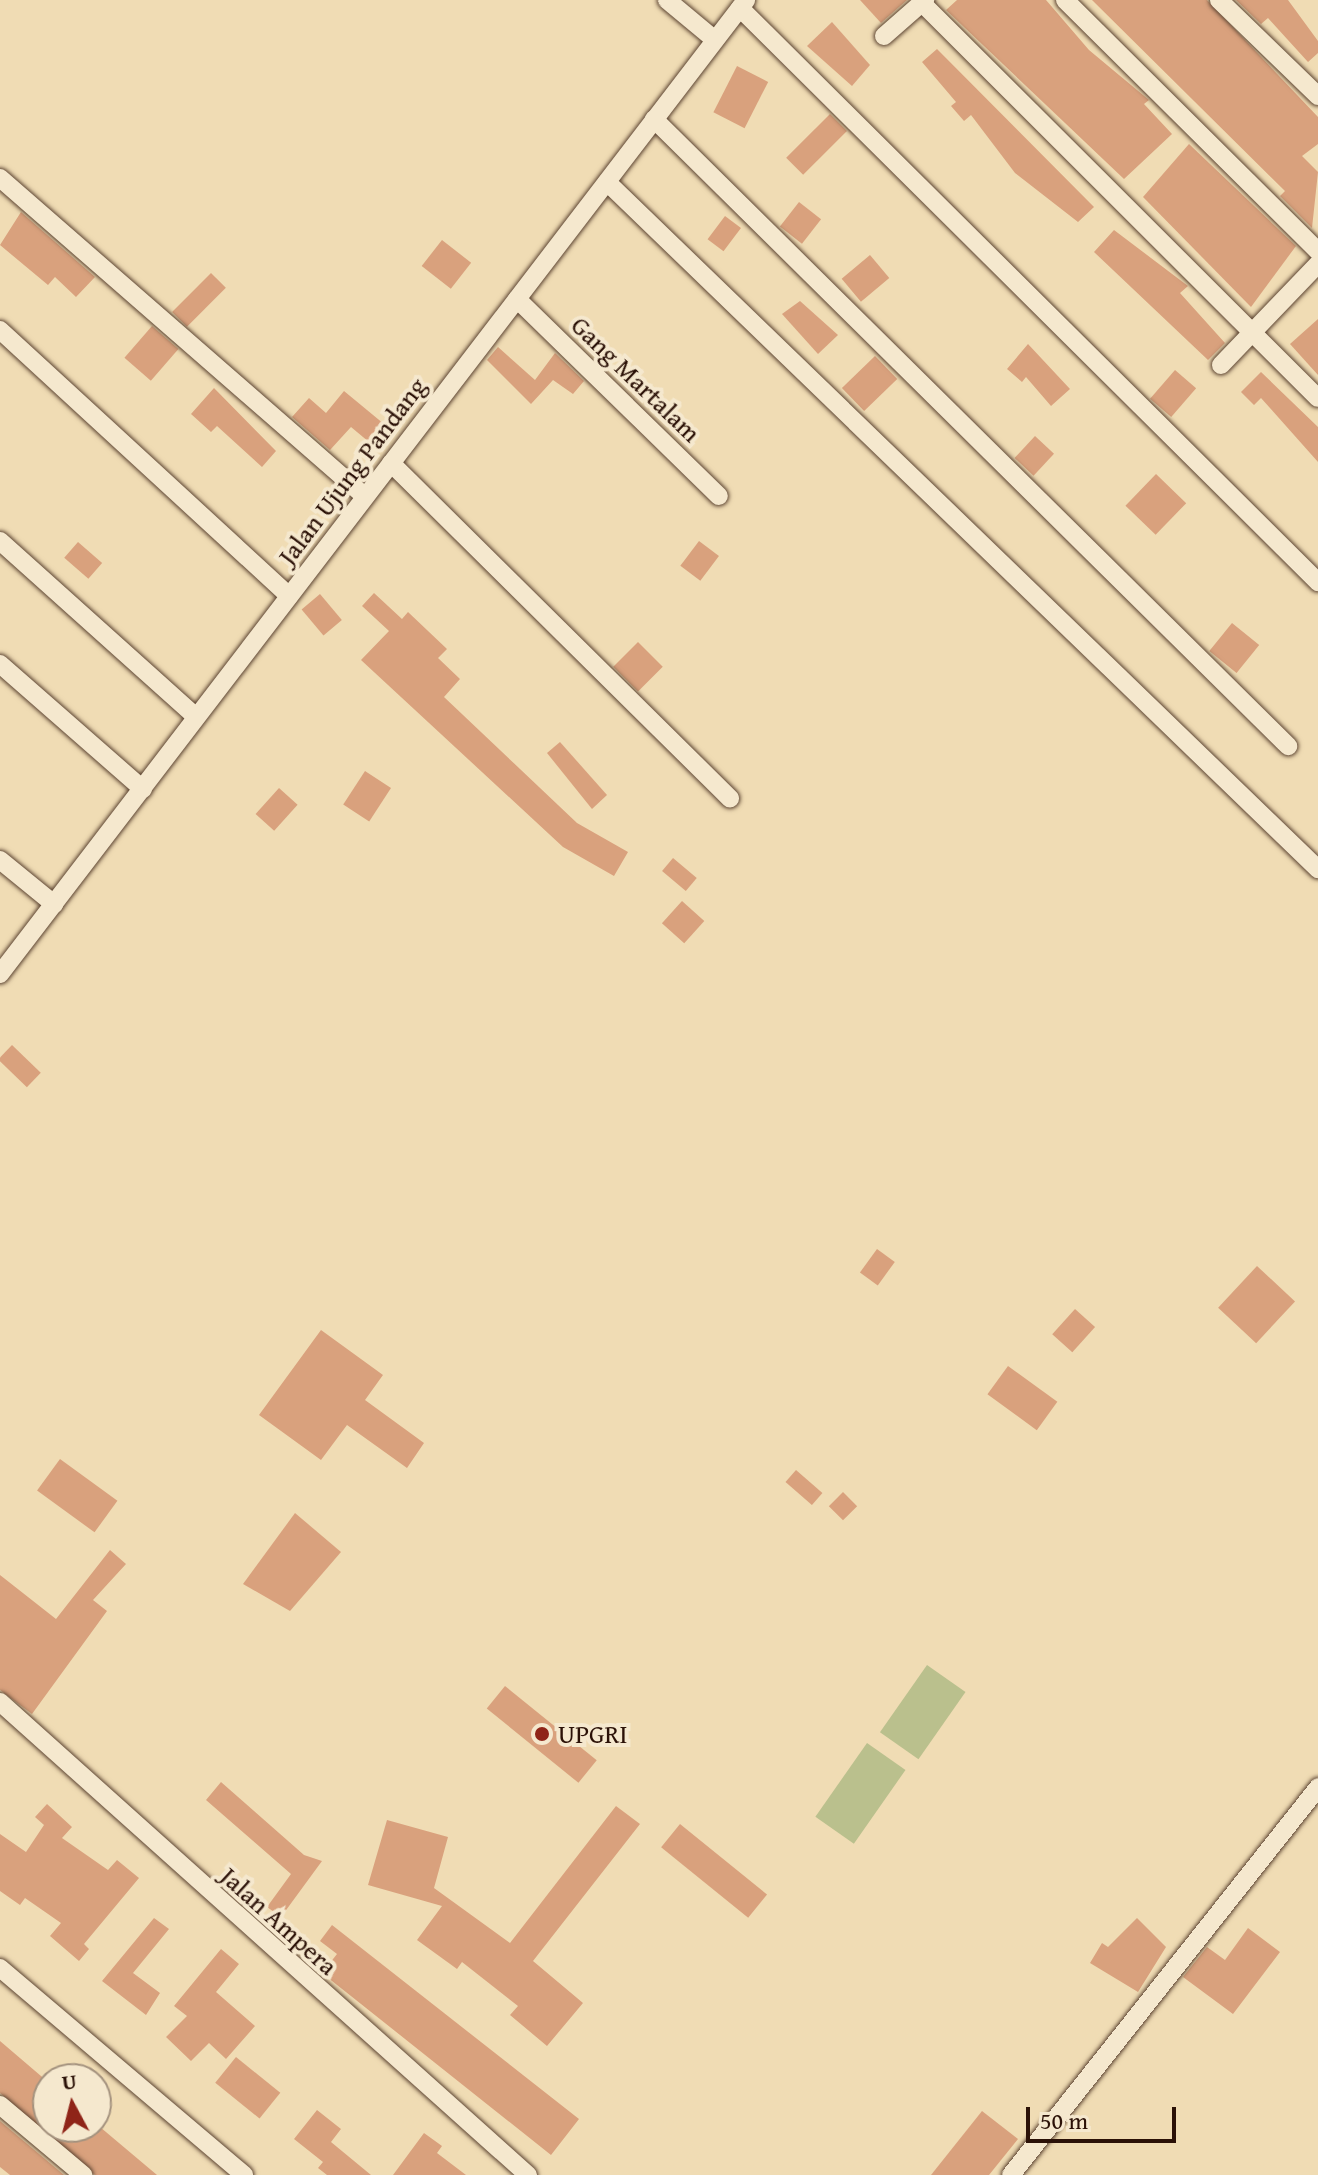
<!DOCTYPE html>
<html>
<head>
<meta charset="utf-8">
<style>
  body { margin:0 }
  #map { position:relative; width:1318px; height:2175px; overflow:hidden; background:#f0dcb4; font-family:"Gentium Book Plus",serif }
  div>[style] { position:absolute }
  [style*='--x'] { left:calc(var(--x)*1px); top:calc(var(--y)*1px); width:calc(var(--w)*1px); rotate:calc(var(--a)*1deg) }
  .green>* { inset:0; background:#bac08d; transform-origin:0 0 }
  .building>* { inset:0; background:#d9a17d; transform-origin:0 0 }
  .roads { filter:drop-shadow(0 0 2px #5c4432) drop-shadow(0 0 2px #5c4432) }
  .street>* { height:18px; margin:-9px; padding:0 9px; transform-origin:9px; border-radius:9px; background:#f5e8ce }
  .dots>* { width:22px; height:22px; translate:-50% -50%; box-sizing:border-box; border:4px solid #f5e8ce; border-radius:50% }
  span { translate:-50% -50%; white-space:nowrap; text-align:center; line-height:1.15; -webkit-text-stroke:8px #f5e8ce; paint-order:stroke }
  .street-label { font-size:26px; color:#2b1107 }
  .poi-label { font-size:26px; color:#2b1107 }
  .left { translate:0 -50%; text-align:left }
  .north { position:absolute; left:32px; top:2063px; width:80px; height:80px; box-sizing:border-box; background:#f5e8ce; border:2px solid #a4927e; border-radius:50%; rotate:353deg; font-size:22px; font-weight:700; line-height:32px; text-align:center; color:#2b1107 }
  .north::after { content:''; display:block; margin:auto; width:28px; height:36px; background:#8f2418; clip-path:polygon(50% 0,100% 100%,50% 72%,0 100%) }
  .scale { position:absolute; left:1026px; top:2107px; width:150px; height:36px; box-sizing:border-box; border:4px solid #2b1107; border-top:0; padding-left:10px; font-size:24px; line-height:28px; white-space:nowrap; color:#2b1107; -webkit-text-stroke:6px #f5e8ce; paint-order:stroke }
</style>
</head>
<body>
<div id="map">
  <div class="green">
    <div style="left:927px;top:1665px;width:47px;height:82px;rotate:35deg"></div>
    <div style="left:867px;top:1743px;width:47px;height:90px;rotate:35deg"></div>
  </div>
  <div class="building">
    <div style="clip-path:polygon(860px 0,907px 0,881px 23px)"></div>
    <div style="clip-path:polygon(957px 0,1046px 0,1089px 50px,1149px 100px,1144px 104px,1172px 134px,1124px 179px,946px 10px)"></div>
    <div style="clip-path:polygon(1092px 0,1207px 0,1318px 117px,1318px 144px,1302px 156px,1318px 172px,1312px 228px,1280px 196px,1285px 191px)"></div>
    <div style="clip-path:polygon(1236px 0,1288px 0,1318px 41px,1318px 53px,1308px 62px,1268px 18px,1261px 24px)"></div>
    <div style="clip-path:polygon(832px 22px,870px 65px,852px 86px,807px 46px)"></div>
    <div style="clip-path:polygon(937px 49px,1094px 207px,1078px 222px,1015px 173px,971px 115px,964px 121px,951px 106px,956px 102px,922px 62px)"></div>
    <div style="left:737px;top:66px;width:35px;height:52px;rotate:27deg"></div>
    <div style="left:830px;top:114px;width:24px;height:62px;rotate:45deg"></div>
    <div style="clip-path:polygon(1189px 144px,1296px 246px,1251px 307px,1143px 197px)"></div>
    <div style="left:799px;top:202px;width:28px;height:31px;rotate:38deg"></div>
    <div style="clip-path:polygon(21px 212px,95px 277px,76px 297px,55px 277px,48px 285px,0 245px)"></div>
    <div style="left:725px;top:216px;width:20px;height:29px;rotate:37deg"></div>
    <div style="clip-path:polygon(1114px 230px,1188px 286px,1180px 293px,1225px 343px,1208px 360px,1094px 252px)"></div>
    <div style="left:442px;top:240px;width:37px;height:33px;rotate:38deg"></div>
    <div style="left:870px;top:255px;width:30px;height:37px;rotate:50deg"></div>
    <div style="left:211px;top:273px;width:21px;height:55px;rotate:45deg"></div>
    <div style="clip-path:polygon(800px 301px,838px 335px,818px 354px,782px 314px)"></div>
    <div style="clip-path:polygon(1318px 319px,1318px 375px,1290px 344px)"></div>
    <div style="left:152px;top:326px;width:35px;height:42px;rotate:41deg"></div>
    <div style="clip-path:polygon(1028px 344px,1070px 389px,1051px 406px,1026px 377px,1022px 382px,1007px 369px)"></div>
    <div style="clip-path:polygon(498px 347px,535px 380px,555px 353px,584px 381px,573px 394px,553px 380px,531px 404px,487px 360px)"></div>
    <div style="left:875px;top:356px;width:32px;height:46px;rotate:46deg"></div>
    <div style="left:1175px;top:370px;width:28px;height:38px;rotate:41deg"></div>
    <div style="clip-path:polygon(1261px 372px,1318px 427px,1318px 462px,1261px 398px,1254px 405px,1241px 392px)"></div>
    <div style="clip-path:polygon(214px 388px,276px 451px,262px 467px,217px 426px,211px 432px,191px 414px)"></div>
    <div style="clip-path:polygon(344px 391px,390px 429px,375px 447px,351px 427px,330px 450px,292px 417px,309px 398px,326px 413px)"></div>
    <div style="left:1035px;top:436px;width:26px;height:30px;rotate:43deg"></div>
    <div style="left:1156px;top:474px;width:42px;height:44px;rotate:44deg"></div>
    <div style="left:699px;top:541px;width:25px;height:31px;rotate:37deg"></div>
    <div style="left:78px;top:542px;width:32px;height:21px;rotate:41deg"></div>
    <div style="clip-path:polygon(374px 593px,402px 619px,408px 612px,447px 649px,438px 658px,460px 679px,444px 697px,577px 823px,628px 852px,614px 876px,563px 847px,361px 660px,389px 631px,362px 606px)"></div>
    <div style="left:320px;top:594px;width:34px;height:24px;rotate:50deg"></div>
    <div style="left:1232px;top:623px;width:35px;height:36px;rotate:39deg"></div>
    <div style="left:638px;top:642px;width:35px;height:35px;rotate:45deg"></div>
    <div style="clip-path:polygon(560px 742px,607px 795px,592px 809px,547px 753px)"></div>
    <div style="left:365px;top:771px;width:31px;height:40px;rotate:33deg"></div>
    <div style="left:279px;top:788px;width:25px;height:35px;rotate:42deg"></div>
    <div style="left:673px;top:858px;width:31px;height:17px;rotate:40deg"></div>
    <div style="left:682px;top:901px;width:30px;height:30px;rotate:42deg"></div>
    <div style="left:12px;top:1045px;width:40px;height:20px;rotate:44deg"></div>
    <div style="left:877px;top:1249px;width:22px;height:29px;rotate:36deg"></div>
    <div style="left:1257px;top:1266px;width:52px;height:57px;rotate:43deg"></div>
    <div style="left:1075px;top:1309px;width:27px;height:34px;rotate:42deg"></div>
    <div style="clip-path:polygon(321px 1330px,383px 1375px,365px 1400px,424px 1443px,407px 1468px,347px 1425px,321px 1460px,259px 1415px)"></div>
    <div style="left:1008px;top:1366px;width:61px;height:35px;rotate:36deg"></div>
    <div style="left:60px;top:1459px;width:71px;height:39px;rotate:36deg"></div>
    <div style="left:796px;top:1470px;width:35px;height:16px;rotate:41deg"></div>
    <div style="left:843px;top:1492px;width:20px;height:20px;rotate:45deg"></div>
    <div style="clip-path:polygon(295px 1513px,341px 1552px,290px 1611px,243px 1584px)"></div>
    <div style="clip-path:polygon(110px 1550px,126px 1564px,93px 1600px,107px 1611px,32px 1714px,0 1690px,0 1575px,56px 1619px)"></div>
    <div style="left:505px;top:1686px;width:118px;height:29px;rotate:39deg"></div>
    <div style="clip-path:polygon(221px 1782px,304px 1855px,322px 1861px,281px 1917px,267px 1907px,291px 1874px,206px 1800px)"></div>
    <div style="clip-path:polygon(47px 1804px,72px 1827px,62px 1838px,108px 1870px,117px 1860px,139px 1878px,84px 1944px,89px 1949px,79px 1961px,50px 1936px,61px 1923px,25px 1898px,20px 1905px,0 1891px,0 1834px,26px 1852px,44px 1825px,35px 1817px)"></div>
    <div style="clip-path:polygon(616px 1806px,640px 1824px,533px 1961px,583px 2003px,547px 2046px,510px 2015px,518px 2006px,462px 1962px,457px 1969px,417px 1940px,442px 1906px,368px 1885px,387px 1820px,448px 1837px,434px 1888px,510px 1943px)"></div>
    <div style="left:680px;top:1824px;width:112px;height:30px;rotate:39deg"></div>
    <div style="clip-path:polygon(154px 1918px,169px 1929px,133px 1973px,160px 1993px,146px 2015px,102px 1981px)"></div>
    <div style="clip-path:polygon(1137px 1918px,1166px 1947px,1138px 1992px,1090px 1963px,1102px 1943px,1108px 1947px)"></div>
    <div style="clip-path:polygon(332px 1925px,579px 2119px,551px 2155px,322px 1973px,337px 1954px,320px 1941px)"></div>
    <div style="clip-path:polygon(1248px 1928px,1280px 1952px,1233px 2014px,1183px 1977px,1207px 1947px,1225px 1960px)"></div>
    <div style="clip-path:polygon(221px 1949px,239px 1964px,216px 1992px,255px 2026px,226px 2059px,209px 2043px,191px 2061px,166px 2037px,187px 2016px,174px 2006px)"></div>
    <div style="clip-path:polygon(0 2041px,48px 2082px,48px 2127px,100px 2127px,157px 2175px,95px 2175px,0 2093px)"></div>
    <div style="left:236px;top:2057px;width:57px;height:33px;rotate:39deg"></div>
    <div style="clip-path:polygon(317px 2110px,341px 2129px,331px 2142px,371px 2175px,327px 2175px,318px 2168px,323px 2162px,294px 2139px)"></div>
    <div style="clip-path:polygon(982px 2111px,1018px 2139px,989px 2175px,931px 2175px)"></div>
    <div style="clip-path:polygon(0 2121px,64px 2175px,10px 2175px,0 2167px)"></div>
    <div style="clip-path:polygon(424px 2133px,442px 2146px,437px 2153px,466px 2175px,393px 2175px)"></div>
  </div>
  <div class="roads">
    <div class="street">
      <div style="--x:667;--y:0;--w:62;--a:39.8"></div>
      <div style="--x:1065;--y:0;--w:356;--a:44.8"></div>
      <div style="--x:1219;--y:0;--w:138;--a:44.1"></div>
      <div style="--x:922;--y:3;--w:559;--a:44.93"></div>
      <div style="--x:740;--y:8;--w:815;--a:44.8"></div>
      <div style="--x:884;--y:36;--w:55;--a:-41.3"></div>
      <div style="--x:654;--y:119;--w:892;--a:44.68"></div>
      <div style="--x:0;--y:178;--w:484;--a:41.1"></div>
      <div style="--x:607;--y:182;--w:989;--a:44.02"></div>
      <div style="--x:517;--y:299;--w:282;--a:44.3"></div>
      <div style="--x:0;--y:330;--w:393;--a:42.6"></div>
      <div style="--x:1221;--y:365;--w:140;--a:-46.2"></div>
      <div style="--x:391;--y:463;--w:477;--a:44.7"></div>
      <div style="--x:0;--y:541;--w:263;--a:41.9"></div>
      <div style="--x:0;--y:664;--w:190;--a:41.2"></div>
      <div style="--x:0;--y:860;--w:70;--a:39.2"></div>
      <div style="--x:0;--y:974;--w:1227;--a:-52.55"></div>
      <div style="--x:0;--y:1702;--w:709;--a:41.86"></div>
      <div style="--x:0;--y:1968;--w:320;--a:40.3"></div>
      <div style="--x:0;--y:2105;--w:109;--a:40.1"></div>
      <div style="--x:1011;--y:2175;--w:495;--a:-51.6"></div>
    </div>
  </div>
  <div class="dots">
    <div style="left:542px;top:1734px;background:#8f2418"></div>
  </div>
  <div class="street-label">
    <span style="left:636px;top:379px;rotate:44deg">Gang Martalam</span>
    <span style="left:352px;top:471px;rotate:-53deg">Jalan Ujung Pandang</span>
    <span style="left:279px;top:1921px;rotate:42deg">Jalan Ampera</span>
  </div>
  <div class="poi-label">
    <span class="left" style="left:558px;top:1734px">UPGRI</span>
  </div>
  <div class="north">U</div>
  <div class="scale">50 m</div>
</div>
</body>
</html>
